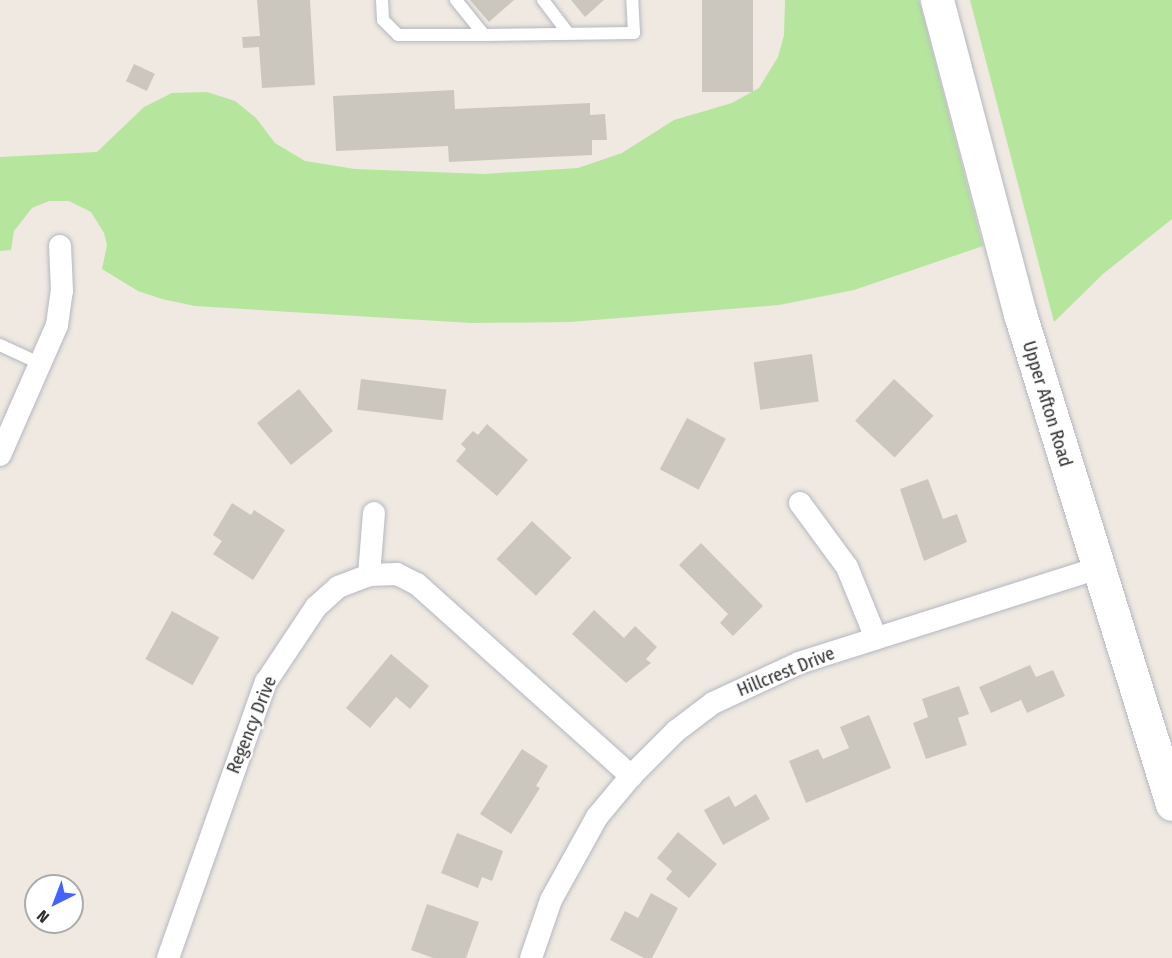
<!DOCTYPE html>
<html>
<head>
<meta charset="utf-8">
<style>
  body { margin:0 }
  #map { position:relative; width:1172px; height:958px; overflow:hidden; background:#efe9e1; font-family:"Fira Sans Condensed",sans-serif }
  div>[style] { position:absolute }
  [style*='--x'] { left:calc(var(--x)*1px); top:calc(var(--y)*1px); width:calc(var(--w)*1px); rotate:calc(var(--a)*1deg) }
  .green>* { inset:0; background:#b6e59e }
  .building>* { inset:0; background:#cbc7bf; transform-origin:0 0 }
  .roads { filter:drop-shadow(0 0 2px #b4b7c1) drop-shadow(0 0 2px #b4b7c1) }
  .lane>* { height:12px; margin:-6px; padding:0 6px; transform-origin:6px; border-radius:6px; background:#fff }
  .street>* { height:22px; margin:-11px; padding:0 11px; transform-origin:11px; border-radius:11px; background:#fff }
  .secondary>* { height:33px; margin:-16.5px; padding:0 16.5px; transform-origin:16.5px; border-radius:16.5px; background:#fff }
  span { translate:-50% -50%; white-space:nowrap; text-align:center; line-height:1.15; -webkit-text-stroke:4.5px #fff; paint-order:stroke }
  .street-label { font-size:18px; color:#2e2e2e }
  .north { position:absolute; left:24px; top:874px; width:60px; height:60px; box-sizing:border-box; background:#fff; border:2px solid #ababab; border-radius:50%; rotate:222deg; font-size:16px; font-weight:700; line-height:24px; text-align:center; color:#2e2e2e }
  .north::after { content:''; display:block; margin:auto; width:21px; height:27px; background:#4264fb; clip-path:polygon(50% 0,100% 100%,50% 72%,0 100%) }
</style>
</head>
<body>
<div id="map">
  <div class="green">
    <div style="clip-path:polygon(785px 0,919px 0,983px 246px,854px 290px,779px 305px,570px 322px,471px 323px,195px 306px,162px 299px,138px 291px,102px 269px,107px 245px,104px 233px,91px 212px,69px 201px,49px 201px,32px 208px,14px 231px,11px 250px,0 251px,0 157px,97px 152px,144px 107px,172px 93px,207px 92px,235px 101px,256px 118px,275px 143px,305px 161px,355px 169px,484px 174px,578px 168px,622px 153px,674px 120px,732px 103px,759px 88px,778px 57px,784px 35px)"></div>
    <div style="clip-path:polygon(970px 0,1172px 0,1172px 219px,1103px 274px,1054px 322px)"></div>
  </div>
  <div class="building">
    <div style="clip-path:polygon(257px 0,310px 0,315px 85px,262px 88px,259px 47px,243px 48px,242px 37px,260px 36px)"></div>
    <div style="clip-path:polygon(470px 0,514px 0,489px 22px)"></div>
    <div style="clip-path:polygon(571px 0,604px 0,585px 17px)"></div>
    <div style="left:702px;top:0;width:51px;height:92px"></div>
    <div style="left:134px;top:64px;width:23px;height:19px;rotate:25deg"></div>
    <div style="clip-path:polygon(454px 90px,455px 109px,590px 103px,590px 115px,605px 114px,607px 140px,592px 140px,592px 155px,449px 162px,448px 146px,336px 151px,333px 96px)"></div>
    <div style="left:812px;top:354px;width:48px;height:59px;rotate:82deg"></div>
    <div style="left:361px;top:379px;width:86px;height:31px;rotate:7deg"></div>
    <div style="left:894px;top:379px;width:54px;height:57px;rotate:43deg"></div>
    <div style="left:299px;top:389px;width:54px;height:54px;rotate:51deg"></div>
    <div style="left:687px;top:418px;width:44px;height:58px;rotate:28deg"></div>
    <div style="clip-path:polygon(487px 424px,528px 460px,497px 496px,456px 461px,466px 449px,461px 444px,473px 431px,478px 435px)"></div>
    <div style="clip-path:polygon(928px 479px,943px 519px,957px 514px,967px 542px,924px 561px,900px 489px)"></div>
    <div style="clip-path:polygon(232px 503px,251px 515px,254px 510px,285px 530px,253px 580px,213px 554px,222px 541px,213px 535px)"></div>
    <div style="left:532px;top:521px;width:54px;height:52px;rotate:43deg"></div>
    <div style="clip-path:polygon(701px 543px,763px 606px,733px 636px,720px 623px,728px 614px,679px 565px)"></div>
    <div style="clip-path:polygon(594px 610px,624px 638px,635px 626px,657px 647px,646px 659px,651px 663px,626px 683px,572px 634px)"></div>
    <div style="left:172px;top:611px;width:54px;height:55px;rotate:29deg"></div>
    <div style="clip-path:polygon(391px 654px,429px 686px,410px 709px,396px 697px,370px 728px,346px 708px)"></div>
    <div style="clip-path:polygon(1030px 665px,1036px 677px,1053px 670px,1065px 696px,1027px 713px,1021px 700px,991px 713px,979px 687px)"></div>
    <div style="clip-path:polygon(959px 686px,969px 714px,958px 718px,967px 745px,926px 759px,913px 723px,928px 717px,922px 699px)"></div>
    <div style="clip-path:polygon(869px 715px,891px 768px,806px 803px,789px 761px,818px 749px,823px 759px,849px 748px,840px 727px)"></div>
    <div style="clip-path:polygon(522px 749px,548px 766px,536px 786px,540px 788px,511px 834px,480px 814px)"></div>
    <div style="clip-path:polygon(756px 794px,770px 819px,723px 845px,704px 810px,729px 796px,735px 807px)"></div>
    <div style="clip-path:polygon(678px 832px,717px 864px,689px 898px,666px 879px,672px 871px,657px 858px)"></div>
    <div style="clip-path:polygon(457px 833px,503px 851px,492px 881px,482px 877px,478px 888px,441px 873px)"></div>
    <div style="clip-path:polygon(651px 893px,678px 908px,652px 958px,644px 958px,610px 940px,625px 911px,638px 918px)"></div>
    <div style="clip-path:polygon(427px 904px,479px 922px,466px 958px,433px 958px,411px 950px)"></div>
  </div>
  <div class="roads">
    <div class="lane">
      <div style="--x:382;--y:0;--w:20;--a:87"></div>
      <div style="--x:383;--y:20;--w:21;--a:45"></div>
      <div style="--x:398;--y:35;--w:86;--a:0"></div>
      <div style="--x:484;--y:35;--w:150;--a:-0.8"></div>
      <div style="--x:634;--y:33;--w:33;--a:-93"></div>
      <div style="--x:456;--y:0;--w:45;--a:51.3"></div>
      <div style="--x:543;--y:0;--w:41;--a:52.9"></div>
      <div style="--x:0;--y:345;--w:47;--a:24.9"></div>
    </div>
    <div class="street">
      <div style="--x:0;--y:455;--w:142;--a:-66.3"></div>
      <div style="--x:57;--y:325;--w:34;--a:-82"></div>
      <div style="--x:62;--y:291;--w:45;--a:-92.5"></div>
      <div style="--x:800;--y:503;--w:79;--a:53.7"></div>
      <div style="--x:847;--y:567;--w:77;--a:67.8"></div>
      <div style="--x:369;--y:575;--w:62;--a:-85.4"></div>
      <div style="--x:168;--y:958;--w:293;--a:-70.5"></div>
      <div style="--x:266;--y:682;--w:90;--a:-56.3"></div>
      <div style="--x:316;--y:607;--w:30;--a:-42"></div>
      <div style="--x:338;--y:587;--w:33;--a:-21"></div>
      <div style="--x:369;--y:575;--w:28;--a:-2"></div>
      <div style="--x:397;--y:574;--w:22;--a:27"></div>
      <div style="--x:417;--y:584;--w:288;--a:41.9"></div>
      <div style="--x:531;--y:958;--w:61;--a:-71"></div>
      <div style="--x:551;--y:900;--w:95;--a:-61"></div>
      <div style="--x:597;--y:817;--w:53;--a:-50.3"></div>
      <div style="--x:631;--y:776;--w:64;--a:-45"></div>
      <div style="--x:676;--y:731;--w:46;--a:-37.1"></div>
      <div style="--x:713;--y:703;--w:95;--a:-24.9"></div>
      <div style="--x:799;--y:663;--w:312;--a:-17.6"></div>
    </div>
    <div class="secondary">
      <div style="--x:937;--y:0;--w:325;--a:75.2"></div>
      <div style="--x:1020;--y:314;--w:513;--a:72.77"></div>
    </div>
  </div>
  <div class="street-label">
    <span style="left:1047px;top:404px;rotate:73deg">Upper Afton Road</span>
    <span style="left:786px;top:672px;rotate:-22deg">Hillcrest Drive</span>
    <span style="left:252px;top:725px;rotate:-68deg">Regency Drive</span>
  </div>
  <div class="north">N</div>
</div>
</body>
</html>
